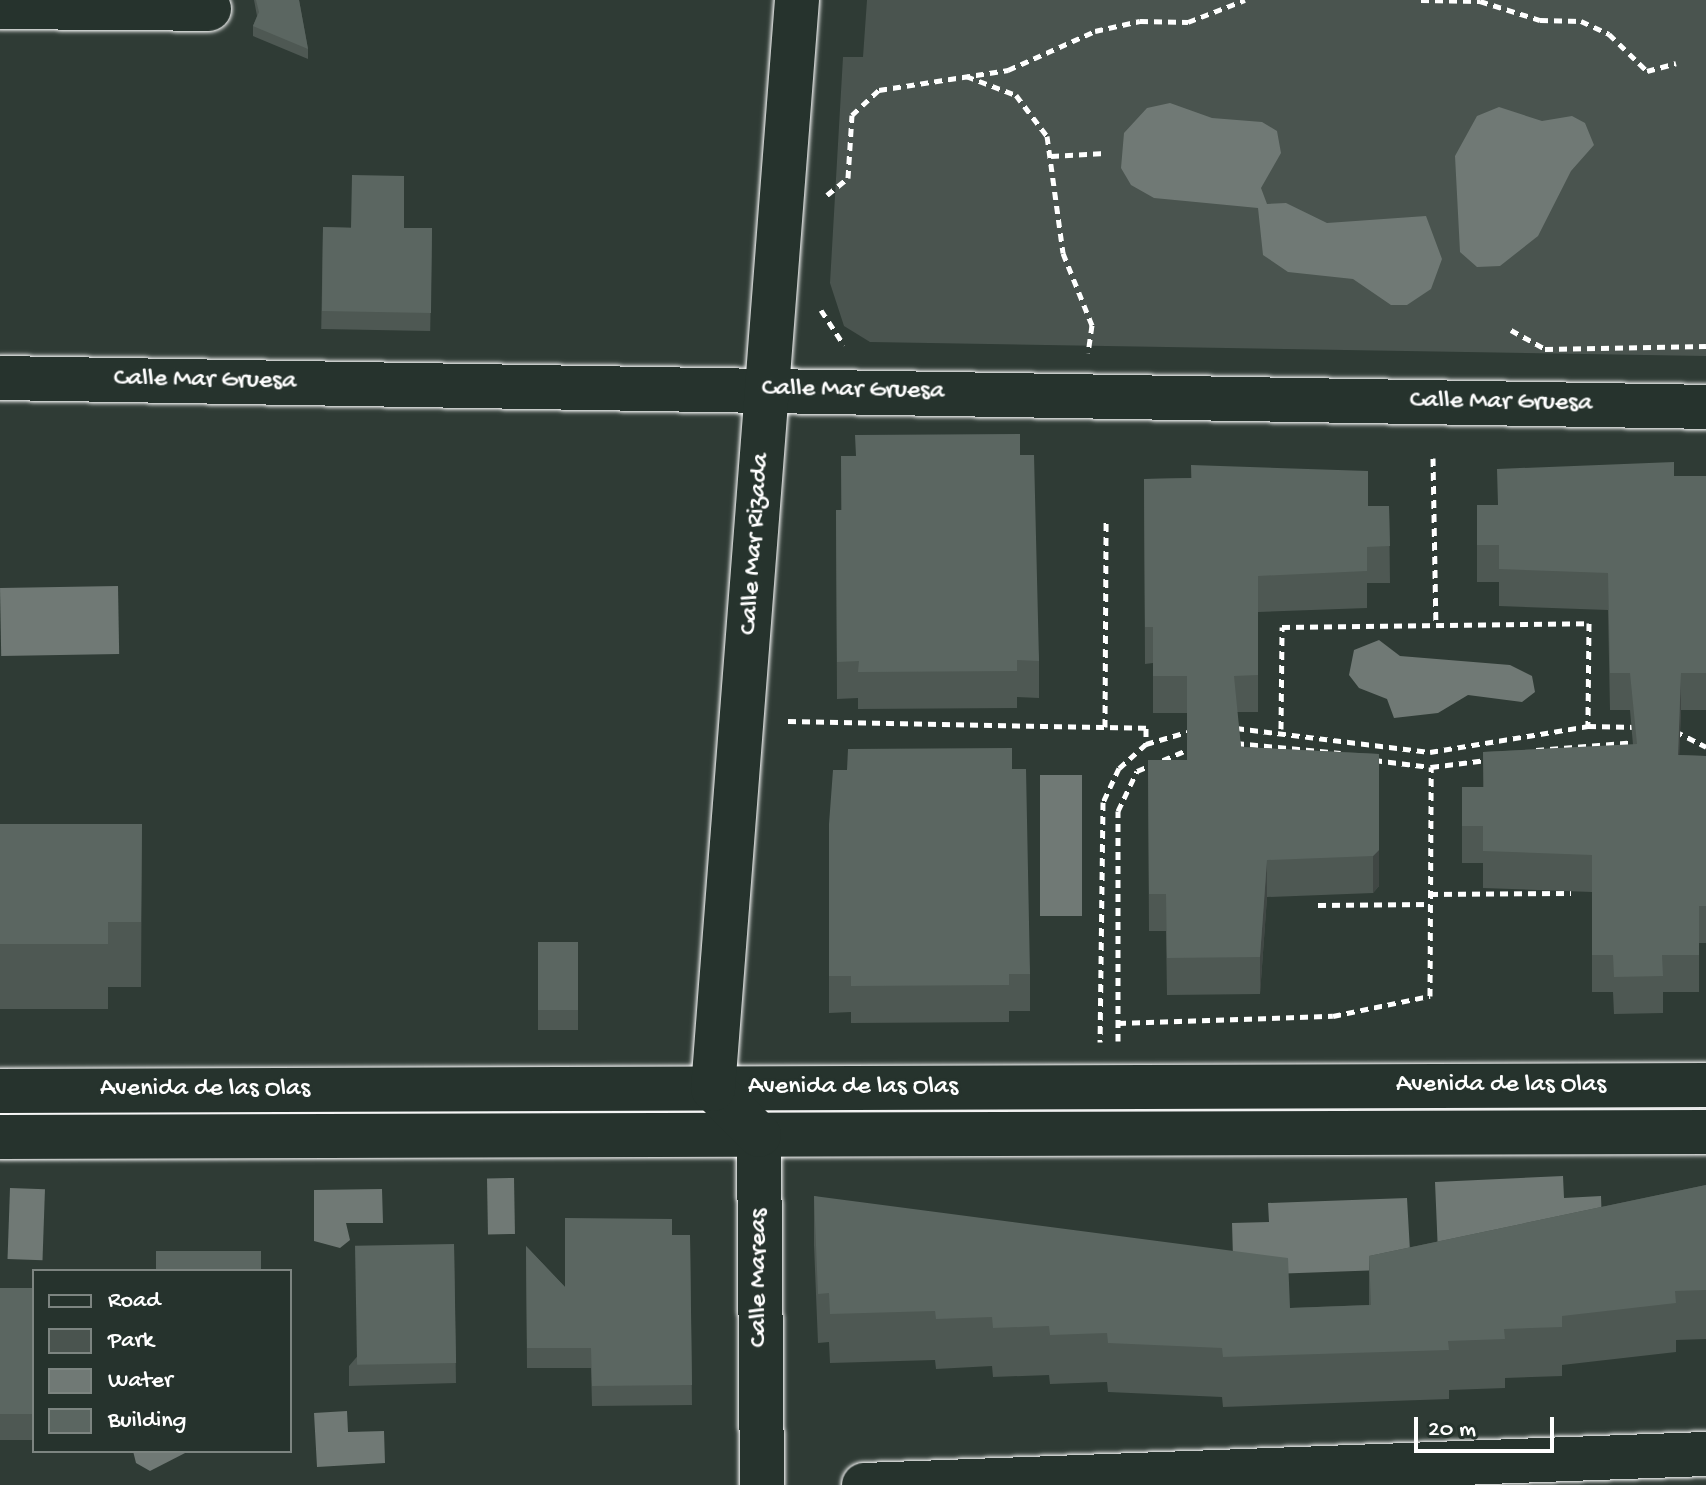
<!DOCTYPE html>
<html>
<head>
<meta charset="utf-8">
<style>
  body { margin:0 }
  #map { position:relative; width:1706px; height:1485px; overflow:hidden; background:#2f3b35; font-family:"Gochi Hand",sans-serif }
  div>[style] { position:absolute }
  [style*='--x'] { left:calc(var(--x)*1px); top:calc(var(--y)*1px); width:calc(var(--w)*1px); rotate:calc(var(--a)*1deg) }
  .green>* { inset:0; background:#4a544f }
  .water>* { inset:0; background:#707975; transform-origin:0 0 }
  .path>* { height:5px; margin-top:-2.5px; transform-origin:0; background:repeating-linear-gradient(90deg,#fff 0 8px,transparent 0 14px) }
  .roads { filter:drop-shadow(0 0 2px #fff) drop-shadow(0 0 2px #fff) }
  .minor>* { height:44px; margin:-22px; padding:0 22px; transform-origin:22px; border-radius:22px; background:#26332d }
  .wall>* { inset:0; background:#4e5853; transform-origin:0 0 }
  .shaded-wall>* { inset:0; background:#404744 }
  .building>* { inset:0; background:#5b6661; transform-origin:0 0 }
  span { translate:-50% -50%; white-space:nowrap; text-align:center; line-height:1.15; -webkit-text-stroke:6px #26332d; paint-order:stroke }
  .street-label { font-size:26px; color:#fff }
  .legend { position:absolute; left:32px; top:1269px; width:260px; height:184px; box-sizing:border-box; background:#26332d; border:2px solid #7d8581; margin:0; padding:10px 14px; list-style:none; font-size:24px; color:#fff }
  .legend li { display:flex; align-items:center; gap:16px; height:40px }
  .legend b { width:40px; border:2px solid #7d8581 }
  .scale { position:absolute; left:1414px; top:1417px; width:140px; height:36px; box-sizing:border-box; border:4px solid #fff; border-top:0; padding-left:10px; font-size:24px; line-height:28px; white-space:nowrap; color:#fff; -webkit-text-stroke:6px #26332d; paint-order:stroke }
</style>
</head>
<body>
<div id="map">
  <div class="green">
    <div style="clip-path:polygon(867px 0,1706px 0,1706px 356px,870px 342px,844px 326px,830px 283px,843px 57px,863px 57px)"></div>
  </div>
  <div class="water">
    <div style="clip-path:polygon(1170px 103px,1212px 118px,1262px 122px,1277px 131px,1281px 153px,1261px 188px,1267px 204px,1286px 203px,1327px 223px,1426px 216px,1442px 259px,1431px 289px,1407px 305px,1391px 305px,1353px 279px,1288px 272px,1263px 255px,1258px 208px,1154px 198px,1131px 185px,1121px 168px,1124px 133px,1147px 108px)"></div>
    <div style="clip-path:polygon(1499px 107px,1542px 121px,1572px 116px,1585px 123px,1594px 145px,1571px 171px,1538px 236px,1500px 266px,1477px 267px,1460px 252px,1455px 156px,1477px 116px)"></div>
    <div style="left:118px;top:586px;width:68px;height:118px;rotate:89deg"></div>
    <div style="clip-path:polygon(1379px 640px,1400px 656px,1510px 665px,1532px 676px,1535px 692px,1522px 702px,1468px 695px,1438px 713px,1394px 718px,1387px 699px,1359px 688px,1349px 675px,1354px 650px)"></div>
    <div style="left:1040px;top:775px;width:42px;height:141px"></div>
    <div style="clip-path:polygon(1563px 1176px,1564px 1198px,1601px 1196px,1602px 1225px,1438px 1253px,1435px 1182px)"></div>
    <div style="left:514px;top:1178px;width:56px;height:27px;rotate:89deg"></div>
    <div style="left:10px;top:1188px;width:35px;height:71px;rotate:2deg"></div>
    <div style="clip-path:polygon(382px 1189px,383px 1223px,346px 1223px,350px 1240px,340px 1248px,314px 1241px,314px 1190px)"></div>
    <div style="clip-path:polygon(1407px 1198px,1411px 1269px,1271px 1274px,1233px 1258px,1232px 1223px,1269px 1222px,1268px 1203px)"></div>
    <div style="clip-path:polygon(347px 1411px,348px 1432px,384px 1431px,385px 1463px,317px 1467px,314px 1413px)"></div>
    <div style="clip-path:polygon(133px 1451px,189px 1451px,150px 1471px,136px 1463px)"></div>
  </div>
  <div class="path">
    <div style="--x:1421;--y:0;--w:59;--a:1"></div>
    <div style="--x:1480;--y:1;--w:63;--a:17.6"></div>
    <div style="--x:1540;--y:20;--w:41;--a:1.4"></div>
    <div style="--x:1581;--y:21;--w:31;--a:25"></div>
    <div style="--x:1609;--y:34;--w:53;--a:44.2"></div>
    <div style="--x:1647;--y:71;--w:30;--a:-15"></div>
    <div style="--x:966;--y:76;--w:53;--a:20.8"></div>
    <div style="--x:1016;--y:95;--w:51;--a:52.9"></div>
    <div style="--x:1047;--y:136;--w:118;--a:82.2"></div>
    <div style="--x:1063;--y:253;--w:78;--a:68.1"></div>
    <div style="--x:1092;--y:325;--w:28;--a:98"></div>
    <div style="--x:1051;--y:156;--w:54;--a:-3.2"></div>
    <div style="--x:827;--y:195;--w:27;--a:-39"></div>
    <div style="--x:848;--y:178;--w:63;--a:-86.4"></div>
    <div style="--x:852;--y:115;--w:37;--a:-43"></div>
    <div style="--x:879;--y:90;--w:131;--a:-8.8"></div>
    <div style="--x:1008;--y:70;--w:95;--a:-24.1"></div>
    <div style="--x:1095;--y:31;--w:46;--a:-12.5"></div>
    <div style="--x:1140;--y:21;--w:48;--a:1.2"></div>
    <div style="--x:1188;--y:22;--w:61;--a:-21.1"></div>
    <div style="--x:821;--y:310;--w:42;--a:56.7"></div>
    <div style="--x:1511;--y:330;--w:39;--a:29"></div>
    <div style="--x:1545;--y:349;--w:161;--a:-1.1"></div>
    <div style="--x:1433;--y:458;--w:167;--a:89"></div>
    <div style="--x:788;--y:721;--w:358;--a:1.1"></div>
    <div style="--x:1146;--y:728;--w:16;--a:90"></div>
    <div style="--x:1146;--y:744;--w:36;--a:138"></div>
    <div style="--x:1119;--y:768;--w:38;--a:115"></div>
    <div style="--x:1103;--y:802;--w:240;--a:90.7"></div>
    <div style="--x:1105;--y:727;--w:207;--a:-89.7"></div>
    <div style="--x:1236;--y:728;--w:195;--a:7.1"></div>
    <div style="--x:1430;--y:752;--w:160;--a:-9.3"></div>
    <div style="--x:1588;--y:726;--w:50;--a:1.1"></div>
    <div style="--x:1281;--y:729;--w:102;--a:-89.4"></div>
    <div style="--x:1282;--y:627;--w:307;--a:-0.7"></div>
    <div style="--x:1589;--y:623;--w:103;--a:90.6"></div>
    <div style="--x:1675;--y:731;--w:35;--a:27"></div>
    <div style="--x:1236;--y:743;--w:105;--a:5.4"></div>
    <div style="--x:1146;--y:744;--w:43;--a:-16.3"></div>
    <div style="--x:1536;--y:750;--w:101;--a:-4.5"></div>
    <div style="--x:1374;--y:760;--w:57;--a:7"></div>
    <div style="--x:1431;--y:767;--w:56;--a:-7.1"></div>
    <div style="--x:1430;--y:894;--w:141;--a:-0.4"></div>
    <div style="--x:1318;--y:905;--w:112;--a:-0.5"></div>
    <div style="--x:1118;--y:1023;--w:215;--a:-1.9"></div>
    <div style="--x:1333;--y:1016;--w:99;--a:-11.7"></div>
    <div style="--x:1430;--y:996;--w:229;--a:-89.7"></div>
    <div style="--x:1118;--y:1041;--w:230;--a:-90"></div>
    <div style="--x:1118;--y:811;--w:44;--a:-64.6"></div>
    <div style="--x:1137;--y:771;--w:62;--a:-22.8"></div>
  </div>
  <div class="roads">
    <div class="minor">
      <div style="--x:0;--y:7;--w:209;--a:0.5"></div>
      <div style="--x:0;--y:378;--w:1706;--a:0.97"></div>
      <div style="--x:0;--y:1091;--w:1706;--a:-0.2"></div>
      <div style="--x:0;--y:1137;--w:1706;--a:-0.17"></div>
      <div style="--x:762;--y:1485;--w:350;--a:-90.5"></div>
      <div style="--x:759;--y:1135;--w:65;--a:-135"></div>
      <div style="--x:713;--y:1089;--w:1092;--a:-85.59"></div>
      <div style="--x:864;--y:1485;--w:843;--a:-2.11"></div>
    </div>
  </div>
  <div class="wall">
    <div style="clip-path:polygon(254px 0,299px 0,308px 49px,308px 59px,253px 36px,253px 26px,257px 16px)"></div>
    <div style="left:323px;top:227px;width:109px;height:102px;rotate:1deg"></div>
    <div style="clip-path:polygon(1020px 455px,1039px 661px,1039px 698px,1017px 697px,1017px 708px,858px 709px,858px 698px,837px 699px,836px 510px,841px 510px,841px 456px)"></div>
    <div style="clip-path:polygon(1191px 465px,1368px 506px,1389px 506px,1390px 583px,1367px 583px,1367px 608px,1258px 612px,1258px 712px,1237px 712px,1241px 747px,1379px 754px,1379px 886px,1373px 893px,1267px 897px,1260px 994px,1167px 995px,1166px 931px,1149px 931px,1148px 760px,1187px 760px,1187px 713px,1153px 713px,1153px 663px,1145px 664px,1144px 479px,1191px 478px)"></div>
    <div style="clip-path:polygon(1674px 476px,1706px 476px,1706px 710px,1681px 710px,1679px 755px,1706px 756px,1706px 943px,1699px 943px,1699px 992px,1663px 992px,1663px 1013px,1614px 1014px,1613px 992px,1592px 992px,1592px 892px,1483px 888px,1483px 863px,1462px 863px,1462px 787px,1483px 787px,1483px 752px,1633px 745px,1630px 710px,1610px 710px,1608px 610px,1499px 606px,1499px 582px,1477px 582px,1477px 505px,1497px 505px)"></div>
    <div style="clip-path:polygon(1012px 769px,1030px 974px,1030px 1011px,1009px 1011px,1009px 1022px,851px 1023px,851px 1012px,829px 1013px,829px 824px)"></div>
    <div style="clip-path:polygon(0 824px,142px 824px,141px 987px,108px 987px,108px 1009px,0 1009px)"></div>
    <div style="left:538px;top:942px;width:40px;height:88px"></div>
    <div style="clip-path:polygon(1706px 1185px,1706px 1339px,1676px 1340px,1676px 1352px,1562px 1365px,1562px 1376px,1505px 1378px,1505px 1388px,1449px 1390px,1449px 1399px,1223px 1407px,1222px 1397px,1108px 1392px,1107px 1382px,1050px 1384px,1049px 1375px,993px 1377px,992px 1366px,936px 1369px,935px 1360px,830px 1363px,829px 1342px,818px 1343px,814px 1245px,814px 1196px,1290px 1308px,1369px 1305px,1369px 1256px)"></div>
    <div style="clip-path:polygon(672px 1235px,690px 1235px,692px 1405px,592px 1406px,591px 1368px,527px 1368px,526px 1246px,565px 1287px)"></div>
    <div style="clip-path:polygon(454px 1244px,456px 1383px,349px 1386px,349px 1366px)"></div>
    <div style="left:0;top:1288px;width:34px;height:152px"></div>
  </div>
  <div class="shaded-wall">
    <div style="clip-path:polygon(1681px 673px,1681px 710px,1678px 791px,1678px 755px)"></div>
    <div style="clip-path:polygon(1379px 850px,1379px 886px,1373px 893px,1373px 856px)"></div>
    <div style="clip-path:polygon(1267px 860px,1267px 897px,1260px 994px,1260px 957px)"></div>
  </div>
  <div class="building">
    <div style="clip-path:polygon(256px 0,299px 0,308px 49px,253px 26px,259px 12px)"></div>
    <div style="clip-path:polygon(352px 175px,404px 176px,404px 228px,432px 228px,431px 313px,322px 311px,323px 227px,351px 228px)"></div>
    <div style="clip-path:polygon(1020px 434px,1020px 455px,1034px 455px,1039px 661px,1017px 660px,1017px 671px,858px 672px,859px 661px,837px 662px,836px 510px,842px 510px,841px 456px,856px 456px,855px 435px)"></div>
    <div style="clip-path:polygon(1674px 462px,1674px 476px,1706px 476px,1706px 673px,1681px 673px,1678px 755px,1706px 756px,1706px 906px,1699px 906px,1699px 955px,1662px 955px,1663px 976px,1614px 977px,1613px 955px,1592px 955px,1592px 855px,1483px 851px,1483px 826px,1462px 826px,1462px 787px,1484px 787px,1483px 752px,1637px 744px,1630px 673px,1610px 673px,1608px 573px,1499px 569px,1499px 545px,1477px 545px,1477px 505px,1498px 505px,1497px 469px)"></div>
    <div style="clip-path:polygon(1191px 465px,1368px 471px,1368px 506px,1389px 506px,1390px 546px,1367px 547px,1367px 571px,1258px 576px,1258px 675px,1234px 676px,1241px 747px,1379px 754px,1379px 850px,1373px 856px,1267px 860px,1260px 957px,1167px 958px,1166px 894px,1149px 894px,1148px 760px,1187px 760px,1187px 676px,1153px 676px,1153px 627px,1145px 627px,1144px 479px,1192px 478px)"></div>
    <div style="clip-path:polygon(1012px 748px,1012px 769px,1026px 769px,1030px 974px,1009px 974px,1009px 985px,851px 986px,851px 976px,829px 976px,829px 824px,833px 770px,847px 770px,848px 749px)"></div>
    <div style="clip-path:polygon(0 824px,142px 824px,141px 922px,108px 922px,108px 944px,0 944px)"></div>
    <div style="left:538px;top:942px;width:40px;height:68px"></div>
    <div style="clip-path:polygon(1706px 1185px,1706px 1290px,1675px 1291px,1676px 1303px,1562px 1316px,1562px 1327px,1504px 1329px,1505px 1339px,1448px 1341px,1449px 1350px,1223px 1357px,1222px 1348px,1108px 1343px,1107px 1333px,1050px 1335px,1049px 1326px,993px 1328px,992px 1317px,936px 1319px,935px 1311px,830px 1314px,829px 1293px,818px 1294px,814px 1196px,1288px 1258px,1290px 1308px,1371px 1305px,1369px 1256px)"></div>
    <div style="clip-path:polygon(565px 1218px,672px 1219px,672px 1235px,690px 1235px,692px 1385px,592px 1386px,591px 1348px,527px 1348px,526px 1246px,565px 1287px)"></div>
    <div style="left:454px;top:1244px;width:119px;height:99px;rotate:89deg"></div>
    <div style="left:261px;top:1251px;width:20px;height:105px;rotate:90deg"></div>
    <div style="left:0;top:1288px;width:34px;height:126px"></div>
  </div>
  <div class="street-label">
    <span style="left:205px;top:381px;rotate:1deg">Calle Mar Gruesa</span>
    <span style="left:853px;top:391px;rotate:1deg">Calle Mar Gruesa</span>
    <span style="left:1501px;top:403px;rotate:1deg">Calle Mar Gruesa</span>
    <span style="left:756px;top:544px;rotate:-86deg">Calle Mar Rizada</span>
    <span style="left:1501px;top:1086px">Avenida de las Olas</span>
    <span style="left:853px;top:1088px">Avenida de las Olas</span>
    <span style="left:205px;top:1090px">Avenida de las Olas</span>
    <span style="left:760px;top:1278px;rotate:-90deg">Calle Mareas</span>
  </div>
  <ul class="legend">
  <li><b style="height:10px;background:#26332d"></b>Road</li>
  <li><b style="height:22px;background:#4a544f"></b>Park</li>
  <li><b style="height:22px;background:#707975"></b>Water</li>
  <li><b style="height:22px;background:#5b6661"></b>Building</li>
  </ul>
  <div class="scale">20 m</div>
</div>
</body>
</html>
